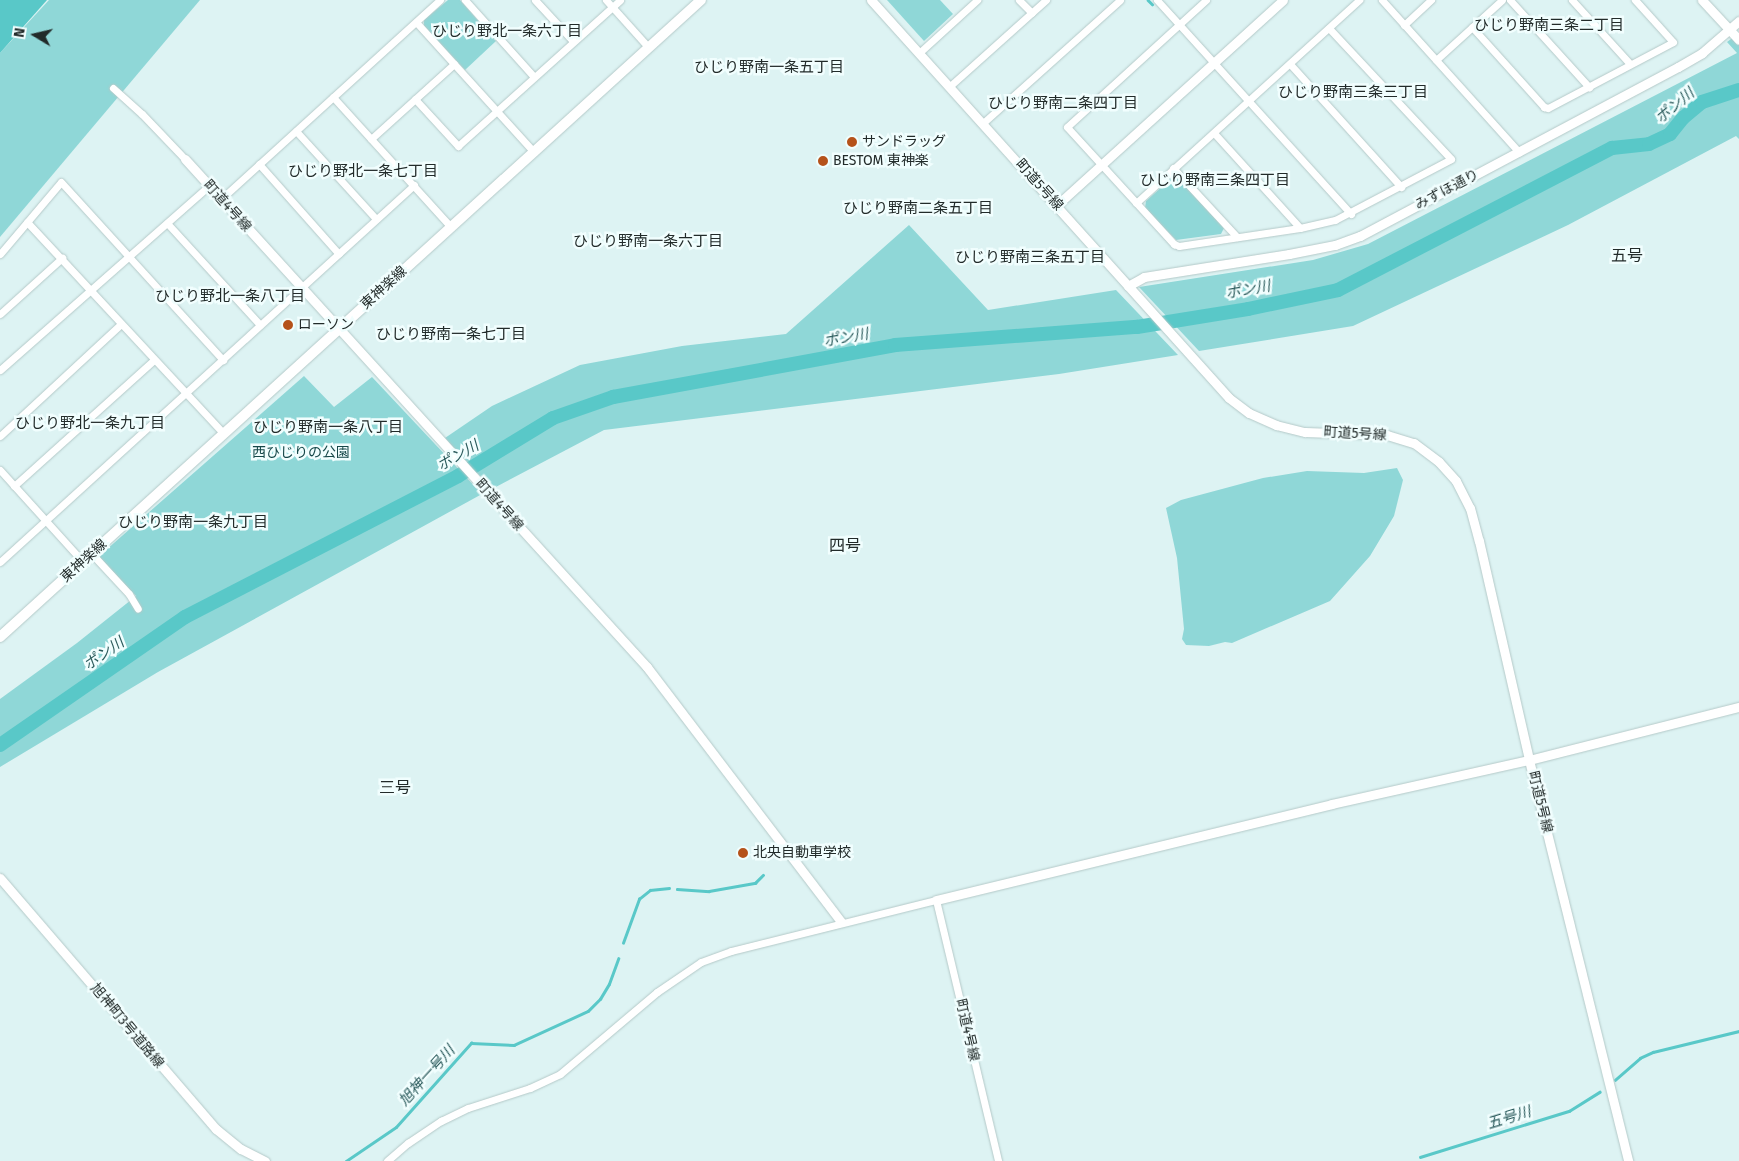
<!DOCTYPE html>
<html>
<head>
<meta charset="utf-8">
<style>
  body { margin:0 }
  #map { position:relative; width:1739px; height:1161px; overflow:hidden; background:#ddf3f3; font-family:"Fira Sans","Noto Sans JP",sans-serif }
  div>[style] { position:absolute }
  [style*='--x'] { left:calc(var(--x)*1px); top:calc(var(--y)*1px); width:calc(var(--w)*1px); rotate:calc(var(--a)*1deg) }
  .green>* { inset:0; background:#8fd7d7 }
  .water>* { inset:0; background:#59c8c8 }
  .stream>* { height:2.5px; margin:-1.25px; padding:0 1.25px; transform-origin:1.25px; border-radius:1.25px; background:#59c8c8 }
  .river>* { height:14px; margin:-7px; padding:0 7px; transform-origin:7px; border-radius:7px; background:#59c8c8 }
  .roads { filter:drop-shadow(0 0 1px #b4c9c8) drop-shadow(0 0 1px #b4c9c8) }
  .minor>* { height:7px; margin:-3.5px; padding:0 3.5px; transform-origin:3.5px; border-radius:3.5px; background:#fff }
  .tertiary>* { height:9px; margin:-4.5px; padding:0 4.5px; transform-origin:4.5px; border-radius:4.5px; background:#fff }
  .secondary>* { height:10px; margin:-5px; padding:0 5px; transform-origin:5px; border-radius:5px; background:#fff }
  .dots>* { width:14px; height:14px; translate:-50% -50%; box-sizing:border-box; border:2px solid #f1fefe; border-radius:50% }
  span { translate:-50% -50%; white-space:nowrap; text-align:center; line-height:1.15; -webkit-text-stroke:5px #f1fefe; paint-order:stroke }
  .poi-label { font-size:14px; color:#222b2a }
  .left { translate:0 -50%; text-align:left }
  .street-label { font-size:14px; color:#222b2a }
  .park-label { font-size:14px; color:#164849 }
  .neighbourhood-label { font-size:15px; color:#222b2a }
  .water-label { font-size:15px; color:#2b5b5c; font-style:italic }
  .quarter-label { font-size:16px; color:#222b2a }
  .north { position:absolute; left:10px; top:10px; width:50px; height:50px; -webkit-text-stroke:4px #f1fefe; paint-order:stroke; rotate:279deg; font-size:14px; font-weight:700; line-height:20px; text-align:center; color:#222b2a }
  .north::after { content:''; display:block; margin:auto; width:18px; height:22px; background:#222b2a; clip-path:polygon(50% 0,100% 100%,50% 72%,0 100%) }
</style>
</head>
<body>
<div id="map">
  <div class="green">
    <div style="clip-path:polygon(49px 0,200px 0,0 237px,0 53px)"></div>
    <div style="clip-path:polygon(448px 0,460px 0,496px 41px,465px 70px,424px 26px,424px 20px)"></div>
    <div style="clip-path:polygon(887px 0,940px 0,953px 14px,924px 41px)"></div>
    <div style="clip-path:polygon(1735px 36px,1739px 41px,1739px 139px,1736px 136px,1568px 225px,1353px 326px,1199px 351px,1139px 287px,1313px 260px,1368px 244px,1737px 53px,1727px 42px)"></div>
    <div style="clip-path:polygon(1175px 175px,1224px 228px,1221px 234px,1176px 240px,1145px 208px,1146px 201px)"></div>
    <div style="clip-path:polygon(909px 225px,988px 310px,1116px 290px,1178px 355px,1059px 374px,604px 430px,492px 489px,445px 438px,492px 406px,580px 365px,682px 346px,786px 334px)"></div>
    <div style="clip-path:polygon(304px 376px,334px 407px,372px 377px,482px 494px,158px 672px,0 767px,0 699px,77px 643px,136px 596px,98px 557px)"></div>
    <div style="clip-path:polygon(1397px 468px,1403px 480px,1394px 516px,1370px 556px,1330px 601px,1232px 643px,1225px 642px,1209px 646px,1186px 645px,1182px 639px,1184px 629px,1177px 558px,1166px 508px,1181px 500px,1263px 478px,1307px 471px,1364px 473px)"></div>
  </div>
  <div class="water">
    <div style="clip-path:polygon(0 0,47px 0,0 53px)"></div>
  </div>
  <div class="stream">
    <div style="--x:1148;--y:0;--w:6;--a:45"></div>
    <div style="--x:677;--y:889;--w:32;--a:4"></div>
    <div style="--x:709;--y:891;--w:47;--a:-9.9"></div>
    <div style="--x:755;--y:883;--w:11;--a:-45"></div>
    <div style="--x:623;--y:943;--w:47;--a:-70"></div>
    <div style="--x:639;--y:899;--w:14;--a:-39"></div>
    <div style="--x:650;--y:890;--w:19;--a:-6"></div>
    <div style="--x:1615;--y:1080;--w:33;--a:-41"></div>
    <div style="--x:1640;--y:1058;--w:14;--a:-25"></div>
    <div style="--x:1653;--y:1052;--w:89;--a:-13.7"></div>
    <div style="--x:1420;--y:1157;--w:156;--a:-17.2"></div>
    <div style="--x:1569;--y:1111;--w:36;--a:-32"></div>
    <div style="--x:346;--y:1161;--w:60;--a:-34.2"></div>
    <div style="--x:396;--y:1127;--w:113;--a:-48.2"></div>
    <div style="--x:471;--y:1043;--w:43;--a:2.7"></div>
    <div style="--x:514;--y:1045;--w:81;--a:-24.7"></div>
    <div style="--x:588;--y:1011;--w:17;--a:-45"></div>
    <div style="--x:600;--y:999;--w:17;--a:-59"></div>
    <div style="--x:609;--y:984;--w:27;--a:-70"></div>
  </div>
  <div class="river">
    <div style="--x:0;--y:745;--w:225;--a:-34.7"></div>
    <div style="--x:185;--y:617;--w:307;--a:-27.3"></div>
    <div style="--x:458;--y:476;--w:111;--a:-31.4"></div>
    <div style="--x:553;--y:418;--w:64;--a:-19.3"></div>
    <div style="--x:613;--y:397;--w:287;--a:-10.4"></div>
    <div style="--x:895;--y:345;--w:243;--a:-4.3"></div>
    <div style="--x:1137;--y:327;--w:112;--a:-9.2"></div>
    <div style="--x:1248;--y:309;--w:92;--a:-11.9"></div>
    <div style="--x:1338;--y:290;--w:309;--a:-27.4"></div>
    <div style="--x:1612;--y:148;--w:37;--a:-6"></div>
    <div style="--x:1649;--y:144;--w:23;--a:-25"></div>
    <div style="--x:1670;--y:134;--w:21;--a:-51"></div>
    <div style="--x:1683;--y:118;--w:25;--a:-40"></div>
    <div style="--x:1702;--y:102;--w:39;--a:-18"></div>
  </div>
  <div class="roads">
    <div class="minor">
      <div style="--x:465;--y:0;--w:103;--a:48.1"></div>
      <div style="--x:535;--y:0;--w:56;--a:47.2"></div>
      <div style="--x:606;--y:0;--w:64;--a:48.1"></div>
      <div style="--x:1019;--y:0;--w:18;--a:45"></div>
      <div style="--x:1157;--y:0;--w:289;--a:47.8"></div>
      <div style="--x:1206;--y:0;--w:188;--a:137.6"></div>
      <div style="--x:1067;--y:127;--w:159;--a:47.6"></div>
      <div style="--x:1174;--y:244;--w:5;--a:22"></div>
      <div style="--x:1179;--y:246;--w:122;--a:-8.5"></div>
      <div style="--x:1300;--y:228;--w:36;--a:-13"></div>
      <div style="--x:1335;--y:220;--w:131;--a:-27.7"></div>
      <div style="--x:1451;--y:159;--w:179;--a:-133"></div>
      <div style="--x:1382;--y:0;--w:205;--a:48"></div>
      <div style="--x:1510;--y:0;--w:118;--a:47.8"></div>
      <div style="--x:1572;--y:0;--w:86;--a:47.8"></div>
      <div style="--x:416;--y:22;--w:176;--a:47.8"></div>
      <div style="--x:1404;--y:25;--w:37;--a:-43"></div>
      <div style="--x:1472;--y:27;--w:108;--a:48"></div>
      <div style="--x:1544;--y:107;--w:4;--a:14"></div>
      <div style="--x:1548;--y:108;--w:141;--a:-27.8"></div>
      <div style="--x:1673;--y:42;--w:57;--a:-132.1"></div>
      <div style="--x:919;--y:53;--w:79;--a:-42.4"></div>
      <div style="--x:1436;--y:60;--w:89;--a:-42.3"></div>
      <div style="--x:1290;--y:64;--w:166;--a:47.9"></div>
      <div style="--x:950;--y:86;--w:129;--a:-41.9"></div>
      <div style="--x:113;--y:88;--w:39;--a:42"></div>
      <div style="--x:142;--y:114;--w:62;--a:46.3"></div>
      <div style="--x:333;--y:97;--w:176;--a:47.8"></div>
      <div style="--x:415;--y:99;--w:64;--a:47.5"></div>
      <div style="--x:458;--y:146;--w:218;--a:-42"></div>
      <div style="--x:983;--y:123;--w:184;--a:-41.9"></div>
      <div style="--x:296;--y:131;--w:119;--a:47.7"></div>
      <div style="--x:1214;--y:133;--w:128;--a:47.8"></div>
      <div style="--x:371;--y:139;--w:112;--a:-42.1"></div>
      <div style="--x:259;--y:164;--w:120;--a:48.4"></div>
      <div style="--x:1173;--y:168;--w:94;--a:47.2"></div>
      <div style="--x:221;--y:199;--w:296;--a:-42.3"></div>
      <div style="--x:1136;--y:203;--w:302;--a:-42.3"></div>
      <div style="--x:27;--y:222;--w:289;--a:47.1"></div>
      <div style="--x:167;--y:223;--w:138;--a:47.6"></div>
      <div style="--x:0;--y:254;--w:94;--a:-49.7"></div>
      <div style="--x:61;--y:182;--w:241;--a:47.7"></div>
      <div style="--x:0;--y:314;--w:84;--a:-42.1"></div>
      <div style="--x:0;--y:370;--w:278;--a:-41.4"></div>
      <div style="--x:0;--y:436;--w:165;--a:-42.8"></div>
      <div style="--x:0;--y:470;--w:124;--a:47.9"></div>
      <div style="--x:14;--y:486;--w:188;--a:-42"></div>
      <div style="--x:92;--y:554;--w:54;--a:47.2"></div>
      <div style="--x:129;--y:594;--w:17;--a:59"></div>
      <div style="--x:0;--y:562;--w:560;--a:-42.32"></div>
      <div style="--x:387;--y:1161;--w:28;--a:-41"></div>
      <div style="--x:408;--y:1143;--w:40;--a:-34"></div>
      <div style="--x:441;--y:1121;--w:30;--a:-26"></div>
      <div style="--x:468;--y:1108;--w:65;--a:-17.9"></div>
      <div style="--x:530;--y:1088;--w:33;--a:-25"></div>
      <div style="--x:560;--y:1074;--w:127;--a:-40.2"></div>
      <div style="--x:657;--y:992;--w:53;--a:-34.3"></div>
      <div style="--x:701;--y:962;--w:32;--a:-20"></div>
      <div style="--x:731;--y:951;--w:211;--a:-14"></div>
      <div style="--x:936;--y:900;--w:268;--a:76.6"></div>
    </div>
    <div class="tertiary">
      <div style="--x:871;--y:0;--w:535;--a:48.03"></div>
      <div style="--x:1229;--y:398;--w:25;--a:37"></div>
      <div style="--x:1249;--y:413;--w:30;--a:24"></div>
      <div style="--x:1276;--y:425;--w:30;--a:14"></div>
      <div style="--x:1305;--y:432;--w:82;--a:2.1"></div>
      <div style="--x:1387;--y:435;--w:28;--a:17"></div>
      <div style="--x:1414;--y:443;--w:31;--a:37"></div>
      <div style="--x:1439;--y:462;--w:25;--a:48"></div>
      <div style="--x:1456;--y:481;--w:30;--a:63"></div>
      <div style="--x:1470;--y:508;--w:34;--a:75"></div>
      <div style="--x:1479;--y:541;--w:225;--a:77.1"></div>
      <div style="--x:1529;--y:760;--w:413;--a:76.1"></div>
      <div style="--x:1702;--y:0;--w:54;--a:47.2"></div>
      <div style="--x:185;--y:159;--w:687;--a:47.72"></div>
      <div style="--x:647;--y:667;--w:320;--a:52.7"></div>
      <div style="--x:1057;--y:205;--w:305;--a:-42.2"></div>
      <div style="--x:1128;--y:286;--w:18;--a:-29"></div>
      <div style="--x:1144;--y:277;--w:147;--a:-9"></div>
      <div style="--x:1289;--y:254;--w:47;--a:-11.1"></div>
      <div style="--x:1335;--y:245;--w:27;--a:-20"></div>
      <div style="--x:1360;--y:236;--w:360;--a:-28"></div>
      <div style="--x:1678;--y:67;--w:28;--a:-30"></div>
      <div style="--x:1702;--y:53;--w:49;--a:-40.9"></div>
      <div style="--x:0;--y:878;--w:331;--a:49.3"></div>
      <div style="--x:216;--y:1129;--w:32;--a:39"></div>
      <div style="--x:241;--y:1149;--w:27;--a:27"></div>
      <div style="--x:936;--y:900;--w:407;--a:-13.6"></div>
      <div style="--x:1332;--y:804;--w:202;--a:-12.6"></div>
      <div style="--x:1529;--y:760;--w:217;--a:-14.2"></div>
    </div>
    <div class="secondary">
      <div style="--x:0;--y:637;--w:947;--a:-42.26"></div>
    </div>
  </div>
  <div class="dots">
    <div style="left:852px;top:142px;background:#b5521a"></div>
    <div style="left:823px;top:161px;background:#b5521a"></div>
    <div style="left:288px;top:325px;background:#b5521a"></div>
    <div style="left:743px;top:853px;background:#b5521a"></div>
  </div>
  <div class="poi-label">
    <span class="left" style="left:862px;top:142px">サンドラッグ</span>
    <span class="left" style="left:833px;top:161px">BESTOM 東神楽</span>
    <span class="left" style="left:298px;top:325px">ローソン</span>
    <span class="left" style="left:753px;top:853px">北央自動車学校</span>
  </div>
  <div class="street-label">
    <span style="left:1039px;top:185px;rotate:48deg">町道5号線</span>
    <span style="left:1447px;top:190px;rotate:-28deg">みずほ通り</span>
    <span style="left:227px;top:206px;rotate:48deg">町道4号線</span>
    <span style="left:384px;top:288px;rotate:-42deg">東神楽線</span>
    <span style="left:1355px;top:434px;rotate:3deg">町道5号線</span>
    <span style="left:499px;top:505px;rotate:48deg">町道4号線</span>
    <span style="left:84px;top:561px;rotate:-42deg">東神楽線</span>
    <span style="left:1540px;top:802px;rotate:76deg">町道5号線</span>
    <span style="left:127px;top:1026px;rotate:50deg">旭神町3号道路線</span>
    <span style="left:967px;top:1030px;rotate:77deg">町道4号線</span>
  </div>
  <div class="park-label">
    <span style="left:301px;top:453px">西ひじりの公園</span>
  </div>
  <div class="neighbourhood-label">
    <span style="left:1549px;top:26px">ひじり野南三条二丁目</span>
    <span style="left:507px;top:32px">ひじり野北一条六丁目</span>
    <span style="left:769px;top:68px">ひじり野南一条五丁目</span>
    <span style="left:1353px;top:93px">ひじり野南三条三丁目</span>
    <span style="left:1063px;top:104px">ひじり野南二条四丁目</span>
    <span style="left:363px;top:172px">ひじり野北一条七丁目</span>
    <span style="left:1215px;top:181px">ひじり野南三条四丁目</span>
    <span style="left:918px;top:209px">ひじり野南二条五丁目</span>
    <span style="left:648px;top:242px">ひじり野南一条六丁目</span>
    <span style="left:1030px;top:258px">ひじり野南三条五丁目</span>
    <span style="left:230px;top:297px">ひじり野北一条八丁目</span>
    <span style="left:451px;top:335px">ひじり野南一条七丁目</span>
    <span style="left:90px;top:424px">ひじり野北一条九丁目</span>
    <span style="left:328px;top:428px">ひじり野南一条八丁目</span>
    <span style="left:193px;top:523px">ひじり野南一条九丁目</span>
  </div>
  <div class="water-label">
    <span style="left:1675px;top:106px;rotate:-40deg">ポン川</span>
    <span style="left:1248px;top:290px;rotate:-10deg">ポン川</span>
    <span style="left:846px;top:338px;rotate:-10deg">ポン川</span>
    <span style="left:458px;top:456px;rotate:-30deg">ポン川</span>
    <span style="left:104px;top:654px;rotate:-35deg">ポン川</span>
    <span style="left:427px;top:1076px;rotate:-48deg">旭神一号川</span>
    <span style="left:1509px;top:1118px;rotate:-17deg">五号川</span>
  </div>
  <div class="quarter-label">
    <span style="left:1627px;top:256px">五号</span>
    <span style="left:845px;top:546px">四号</span>
    <span style="left:395px;top:788px">三号</span>
  </div>
  <div class="north">N</div>
</div>
</body>
</html>
